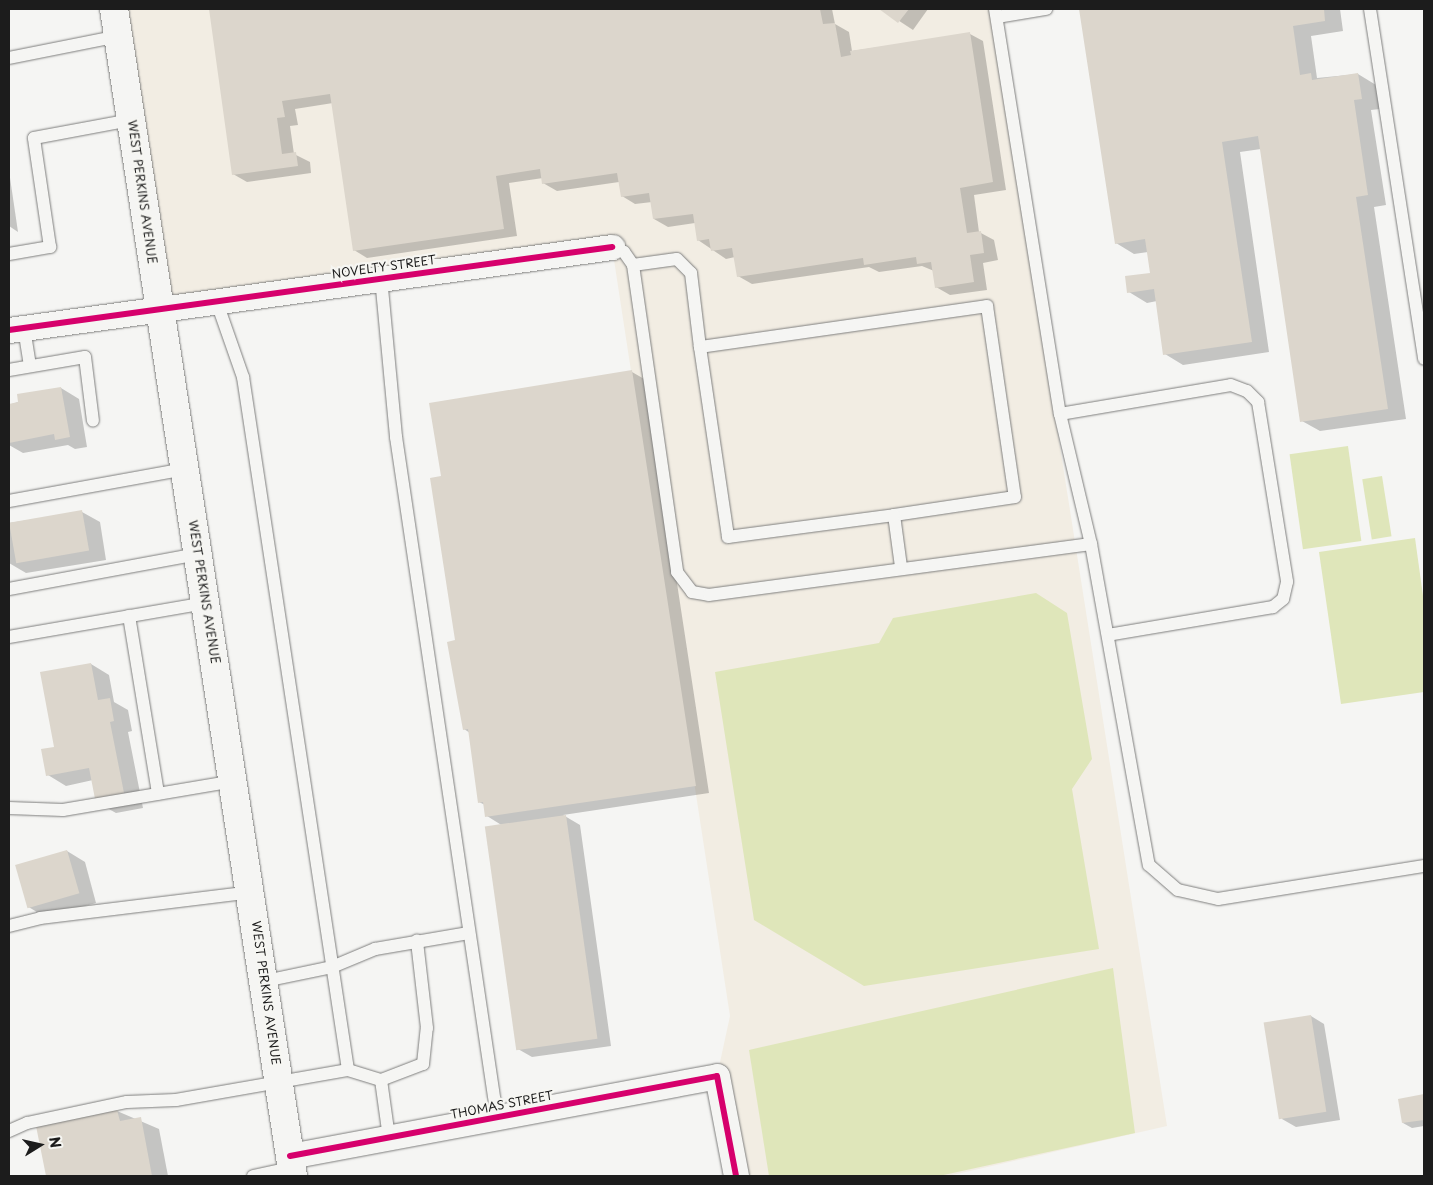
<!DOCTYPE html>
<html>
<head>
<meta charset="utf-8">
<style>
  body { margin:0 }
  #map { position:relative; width:1433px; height:1185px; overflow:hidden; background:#f5f5f3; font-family:"Playpen Sans",sans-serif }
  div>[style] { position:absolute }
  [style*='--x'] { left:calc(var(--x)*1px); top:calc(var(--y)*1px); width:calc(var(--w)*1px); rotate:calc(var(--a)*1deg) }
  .built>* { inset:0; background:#f2ede3 }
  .green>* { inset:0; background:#dfe6ba; transform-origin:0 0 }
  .shadow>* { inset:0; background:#0003 }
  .building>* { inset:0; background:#dcd6cc; transform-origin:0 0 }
  .roads { filter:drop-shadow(0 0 1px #7e7e7d) drop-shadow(0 0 1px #7e7e7d) }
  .lane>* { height:12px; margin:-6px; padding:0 6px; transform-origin:6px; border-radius:6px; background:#f5f5f3 }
  .street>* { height:25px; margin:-12.5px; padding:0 12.5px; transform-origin:12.5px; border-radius:12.5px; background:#f5f5f3 }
  .secondary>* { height:28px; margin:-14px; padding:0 14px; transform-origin:14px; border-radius:14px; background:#f5f5f3 }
  .cycleway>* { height:6px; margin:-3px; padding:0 3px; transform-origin:3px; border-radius:3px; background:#d6006c }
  span { translate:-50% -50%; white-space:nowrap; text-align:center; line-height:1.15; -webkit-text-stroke:4.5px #f6f6f2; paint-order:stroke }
  .street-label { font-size:12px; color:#1c1c1c }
  .frame { position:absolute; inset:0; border:10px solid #1c1c1c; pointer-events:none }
  .north { position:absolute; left:15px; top:1120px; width:50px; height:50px; -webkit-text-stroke:4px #f6f6f2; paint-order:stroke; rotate:80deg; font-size:14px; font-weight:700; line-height:20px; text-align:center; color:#1c1c1c }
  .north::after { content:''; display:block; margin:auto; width:18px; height:22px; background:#1c1c1c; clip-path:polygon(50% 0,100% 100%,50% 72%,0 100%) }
</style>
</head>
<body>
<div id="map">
  <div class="built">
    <div style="clip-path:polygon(114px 9px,991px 9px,1167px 1126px,948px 1176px,736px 1176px,717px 1076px,730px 1016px,612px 247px,159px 308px)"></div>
  </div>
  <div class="green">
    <div style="left:1348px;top:446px;width:96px;height:59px;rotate:82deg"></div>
    <div style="left:1382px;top:476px;width:61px;height:20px;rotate:81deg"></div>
    <div style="clip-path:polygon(1415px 538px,1424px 603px,1424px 692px,1341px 704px,1319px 552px)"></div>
    <div style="clip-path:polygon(1036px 593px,1067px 613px,1092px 759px,1072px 789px,1099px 949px,864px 986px,754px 920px,715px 672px,879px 643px,893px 618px)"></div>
    <div style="clip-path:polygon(1113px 968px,1135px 1133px,939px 1176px,769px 1176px,749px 1050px)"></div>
  </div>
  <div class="shadow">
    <div style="clip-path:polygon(210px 9px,832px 9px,835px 24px,849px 32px,852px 51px,970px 34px,983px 41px,1006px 190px,974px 195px,979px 232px,994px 240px,998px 260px,983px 263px,987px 290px,950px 295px,936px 287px,934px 271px,922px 266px,879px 272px,869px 267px,752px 284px,738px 276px,735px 257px,726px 259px,698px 240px,695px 223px,668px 227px,654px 219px,652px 202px,635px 204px,622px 196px,619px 182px,557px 191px,543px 183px,543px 178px,509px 183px,517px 236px,367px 258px,354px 250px,333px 103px,295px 109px,298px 125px,290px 126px,294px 154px,310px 162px,311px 173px,247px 182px,233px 174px)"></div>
    <div style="clip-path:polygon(881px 9px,928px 9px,913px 30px)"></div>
    <div style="clip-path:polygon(1080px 9px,1340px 9px,1343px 31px,1311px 36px,1317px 78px,1358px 74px,1376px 85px,1380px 109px,1371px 110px,1386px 205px,1374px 207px,1406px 419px,1320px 431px,1302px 421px,1261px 149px,1240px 152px,1269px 352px,1183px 365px,1165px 354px,1157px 301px,1147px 303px,1129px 292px,1152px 274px,1148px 252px,1134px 254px,1116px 243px)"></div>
    <div style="clip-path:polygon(9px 171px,18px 232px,9px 226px)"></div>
    <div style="clip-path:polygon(632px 372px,646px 380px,709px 793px,563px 815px,580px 825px,611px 1046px,532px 1057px,518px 1049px,503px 826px,487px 816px,485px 805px,479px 802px,470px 733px,464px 729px,443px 477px)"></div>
    <div style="clip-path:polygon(61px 388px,79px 399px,87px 447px,75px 449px,68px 445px,23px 453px,9px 445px,9px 405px)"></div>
    <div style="clip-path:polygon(82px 512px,100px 522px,106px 560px,26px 573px,9px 563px,9px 523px)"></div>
    <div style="clip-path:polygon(91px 664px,109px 675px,114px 702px,128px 710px,132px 731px,128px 732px,143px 808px,116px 813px,98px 803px,93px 780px,66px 786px,48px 775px)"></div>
    <div style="clip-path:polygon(67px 851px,85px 862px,96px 903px,45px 917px,27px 906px)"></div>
    <div style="clip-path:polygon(1311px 1016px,1324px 1024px,1340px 1120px,1296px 1127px,1282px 1119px)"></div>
    <div style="clip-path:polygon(1424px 1095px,1424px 1126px,1412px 1128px,1403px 1123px,1399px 1100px)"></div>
    <div style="clip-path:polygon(117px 1111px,159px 1129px,168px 1176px,47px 1176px,38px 1127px)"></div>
  </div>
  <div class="building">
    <div style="clip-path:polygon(209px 9px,820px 9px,823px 24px,835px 23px,841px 57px,851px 55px,850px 51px,970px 32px,993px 182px,960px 188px,967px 233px,981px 231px,984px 253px,970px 255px,974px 282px,935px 288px,931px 262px,917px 264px,916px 257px,864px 265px,863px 258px,737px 277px,732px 248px,711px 251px,709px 239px,697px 241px,693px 214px,653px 219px,649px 193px,621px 197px,617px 173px,542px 184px,540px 169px,496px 176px,504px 229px,353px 251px,330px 94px,282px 101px,285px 117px,277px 118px,282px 154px,296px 152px,298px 166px,232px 175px)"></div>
    <div style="clip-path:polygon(879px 9px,909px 9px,898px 23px)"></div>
    <div style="clip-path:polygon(1079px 9px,1324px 9px,1325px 21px,1293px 26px,1300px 75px,1311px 73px,1312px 80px,1358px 73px,1362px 99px,1354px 100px,1368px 195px,1356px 197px,1388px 409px,1300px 422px,1258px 136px,1222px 142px,1252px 342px,1163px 355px,1154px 289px,1127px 293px,1125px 276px,1150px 273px,1145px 239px,1115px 244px)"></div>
    <div style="clip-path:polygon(632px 370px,696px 786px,485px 817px,483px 802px,478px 803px,468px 729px,463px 730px,447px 642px,455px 640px,430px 478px,441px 476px,429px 403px)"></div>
    <div style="clip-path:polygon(61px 387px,70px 437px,55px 440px,54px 434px,9px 443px,9px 404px,18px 402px,17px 394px)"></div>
    <div style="left:82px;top:510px;width:41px;height:74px;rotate:80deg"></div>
    <div style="clip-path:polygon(91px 663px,98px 700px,110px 698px,114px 721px,110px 722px,125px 798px,96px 804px,89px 768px,46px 776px,41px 749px,54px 747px,40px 672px)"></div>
    <div style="left:566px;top:815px;width:226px;height:82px;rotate:82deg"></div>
    <div style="left:67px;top:850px;width:45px;height:54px;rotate:74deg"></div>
    <div style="left:1311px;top:1015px;width:98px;height:48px;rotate:81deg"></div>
    <div style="clip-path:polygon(1424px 1094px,1424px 1120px,1402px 1123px,1398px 1099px)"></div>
    <div style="clip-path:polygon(117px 1110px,120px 1121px,141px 1117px,152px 1176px,46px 1176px,36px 1126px)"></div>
  </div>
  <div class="roads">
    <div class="lane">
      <div style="--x:995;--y:9;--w:410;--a:80.9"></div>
      <div style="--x:1060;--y:414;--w:134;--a:76.6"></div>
      <div style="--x:1091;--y:544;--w:326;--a:79.8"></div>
      <div style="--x:1149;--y:865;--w:38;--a:41"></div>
      <div style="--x:1178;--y:890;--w:41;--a:12.7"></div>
      <div style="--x:1218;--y:899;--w:209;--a:-9.1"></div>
      <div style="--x:1370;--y:9;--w:354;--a:81.2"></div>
      <div style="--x:997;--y:17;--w:50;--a:-9.3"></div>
      <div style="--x:9;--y:58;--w:112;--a:-11.3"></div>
      <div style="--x:612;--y:247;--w:13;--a:23"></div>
      <div style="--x:624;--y:252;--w:16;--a:55"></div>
      <div style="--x:633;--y:265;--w:310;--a:81.8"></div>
      <div style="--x:677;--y:572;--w:25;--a:53"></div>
      <div style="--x:692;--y:592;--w:17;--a:10"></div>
      <div style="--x:709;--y:595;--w:385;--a:-7.6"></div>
      <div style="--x:9;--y:254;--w:42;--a:-9.7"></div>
      <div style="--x:50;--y:247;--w:110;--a:-98.4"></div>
      <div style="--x:34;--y:138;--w:99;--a:-10.5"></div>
      <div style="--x:633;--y:265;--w:44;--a:-7.8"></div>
      <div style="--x:677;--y:259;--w:20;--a:45"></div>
      <div style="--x:691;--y:273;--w:75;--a:83.1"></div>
      <div style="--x:700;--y:347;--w:290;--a:-8.1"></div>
      <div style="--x:987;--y:306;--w:193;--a:81.7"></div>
      <div style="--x:1015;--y:497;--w:122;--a:171.5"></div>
      <div style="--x:894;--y:515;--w:52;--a:82.3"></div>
      <div style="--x:381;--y:278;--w:160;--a:84.6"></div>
      <div style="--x:396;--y:437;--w:687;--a:81.55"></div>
      <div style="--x:216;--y:300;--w:82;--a:70.7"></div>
      <div style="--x:243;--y:377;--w:701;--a:81.38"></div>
      <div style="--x:24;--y:328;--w:38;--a:81"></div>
      <div style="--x:700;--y:347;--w:192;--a:81.6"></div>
      <div style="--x:728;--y:537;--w:167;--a:-7.5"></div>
      <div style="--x:9;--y:370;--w:77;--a:-9.7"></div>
      <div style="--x:85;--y:357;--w:64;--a:82.9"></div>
      <div style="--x:1060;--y:414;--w:173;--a:-9.6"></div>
      <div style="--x:1231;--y:385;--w:17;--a:21"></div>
      <div style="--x:1247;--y:391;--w:16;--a:45"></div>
      <div style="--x:1258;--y:402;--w:182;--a:80.8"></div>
      <div style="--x:1287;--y:582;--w:17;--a:103"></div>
      <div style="--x:1283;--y:599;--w:13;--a:141"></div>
      <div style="--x:1273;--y:607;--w:167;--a:170.4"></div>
      <div style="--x:9;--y:501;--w:179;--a:-10.3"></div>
      <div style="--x:9;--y:589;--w:192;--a:-10.5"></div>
      <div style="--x:129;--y:616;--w:180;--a:80.7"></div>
      <div style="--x:9;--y:637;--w:200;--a:-9.8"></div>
      <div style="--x:9;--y:808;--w:54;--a:2.1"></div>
      <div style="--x:63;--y:810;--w:173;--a:-9.6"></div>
      <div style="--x:9;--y:926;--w:32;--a:-14"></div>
      <div style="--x:40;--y:918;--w:214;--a:-7"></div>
      <div style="--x:265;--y:981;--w:68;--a:-11.8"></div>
      <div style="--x:332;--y:967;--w:47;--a:-22.7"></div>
      <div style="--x:375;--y:949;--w:95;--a:-9.7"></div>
      <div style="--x:381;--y:1080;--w:45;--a:-20.9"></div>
      <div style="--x:423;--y:1064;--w:36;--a:-84"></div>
      <div style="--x:427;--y:1028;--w:88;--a:-96.6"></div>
      <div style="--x:9;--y:1131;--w:20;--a:-24"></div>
      <div style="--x:27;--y:1123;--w:102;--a:-11.9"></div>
      <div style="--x:127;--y:1102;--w:49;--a:-2.3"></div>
      <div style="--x:176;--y:1100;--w:175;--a:-9.9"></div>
      <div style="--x:348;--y:1070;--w:34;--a:17"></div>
      <div style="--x:381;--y:1080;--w:59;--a:82.1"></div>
      <div style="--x:253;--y:1176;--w:40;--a:-12"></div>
    </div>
    <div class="street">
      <div style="--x:9;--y:330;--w:609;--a:-7.84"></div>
      <div style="--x:290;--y:1156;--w:434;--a:-10.6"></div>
      <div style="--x:717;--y:1076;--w:102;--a:79.2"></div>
    </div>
    <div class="secondary">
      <div style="--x:114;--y:9;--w:1181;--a:81.28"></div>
    </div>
  </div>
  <div class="cycleway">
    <div style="--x:9;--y:330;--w:609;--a:-7.84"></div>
    <div style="--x:290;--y:1156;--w:434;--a:-10.6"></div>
    <div style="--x:717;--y:1076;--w:102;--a:79.2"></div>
  </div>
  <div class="street-label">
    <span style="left:142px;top:192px;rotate:82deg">WEST PERKINS AVENUE</span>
    <span style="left:384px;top:267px;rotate:-8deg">NOVELTY STREET</span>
    <span style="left:204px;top:592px;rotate:81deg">WEST PERKINS AVENUE</span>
    <span style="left:266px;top:993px;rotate:82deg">WEST PERKINS AVENUE</span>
    <span style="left:502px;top:1105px;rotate:-11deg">THOMAS STREET</span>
  </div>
  <div class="frame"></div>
  <div class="north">N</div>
</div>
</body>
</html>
